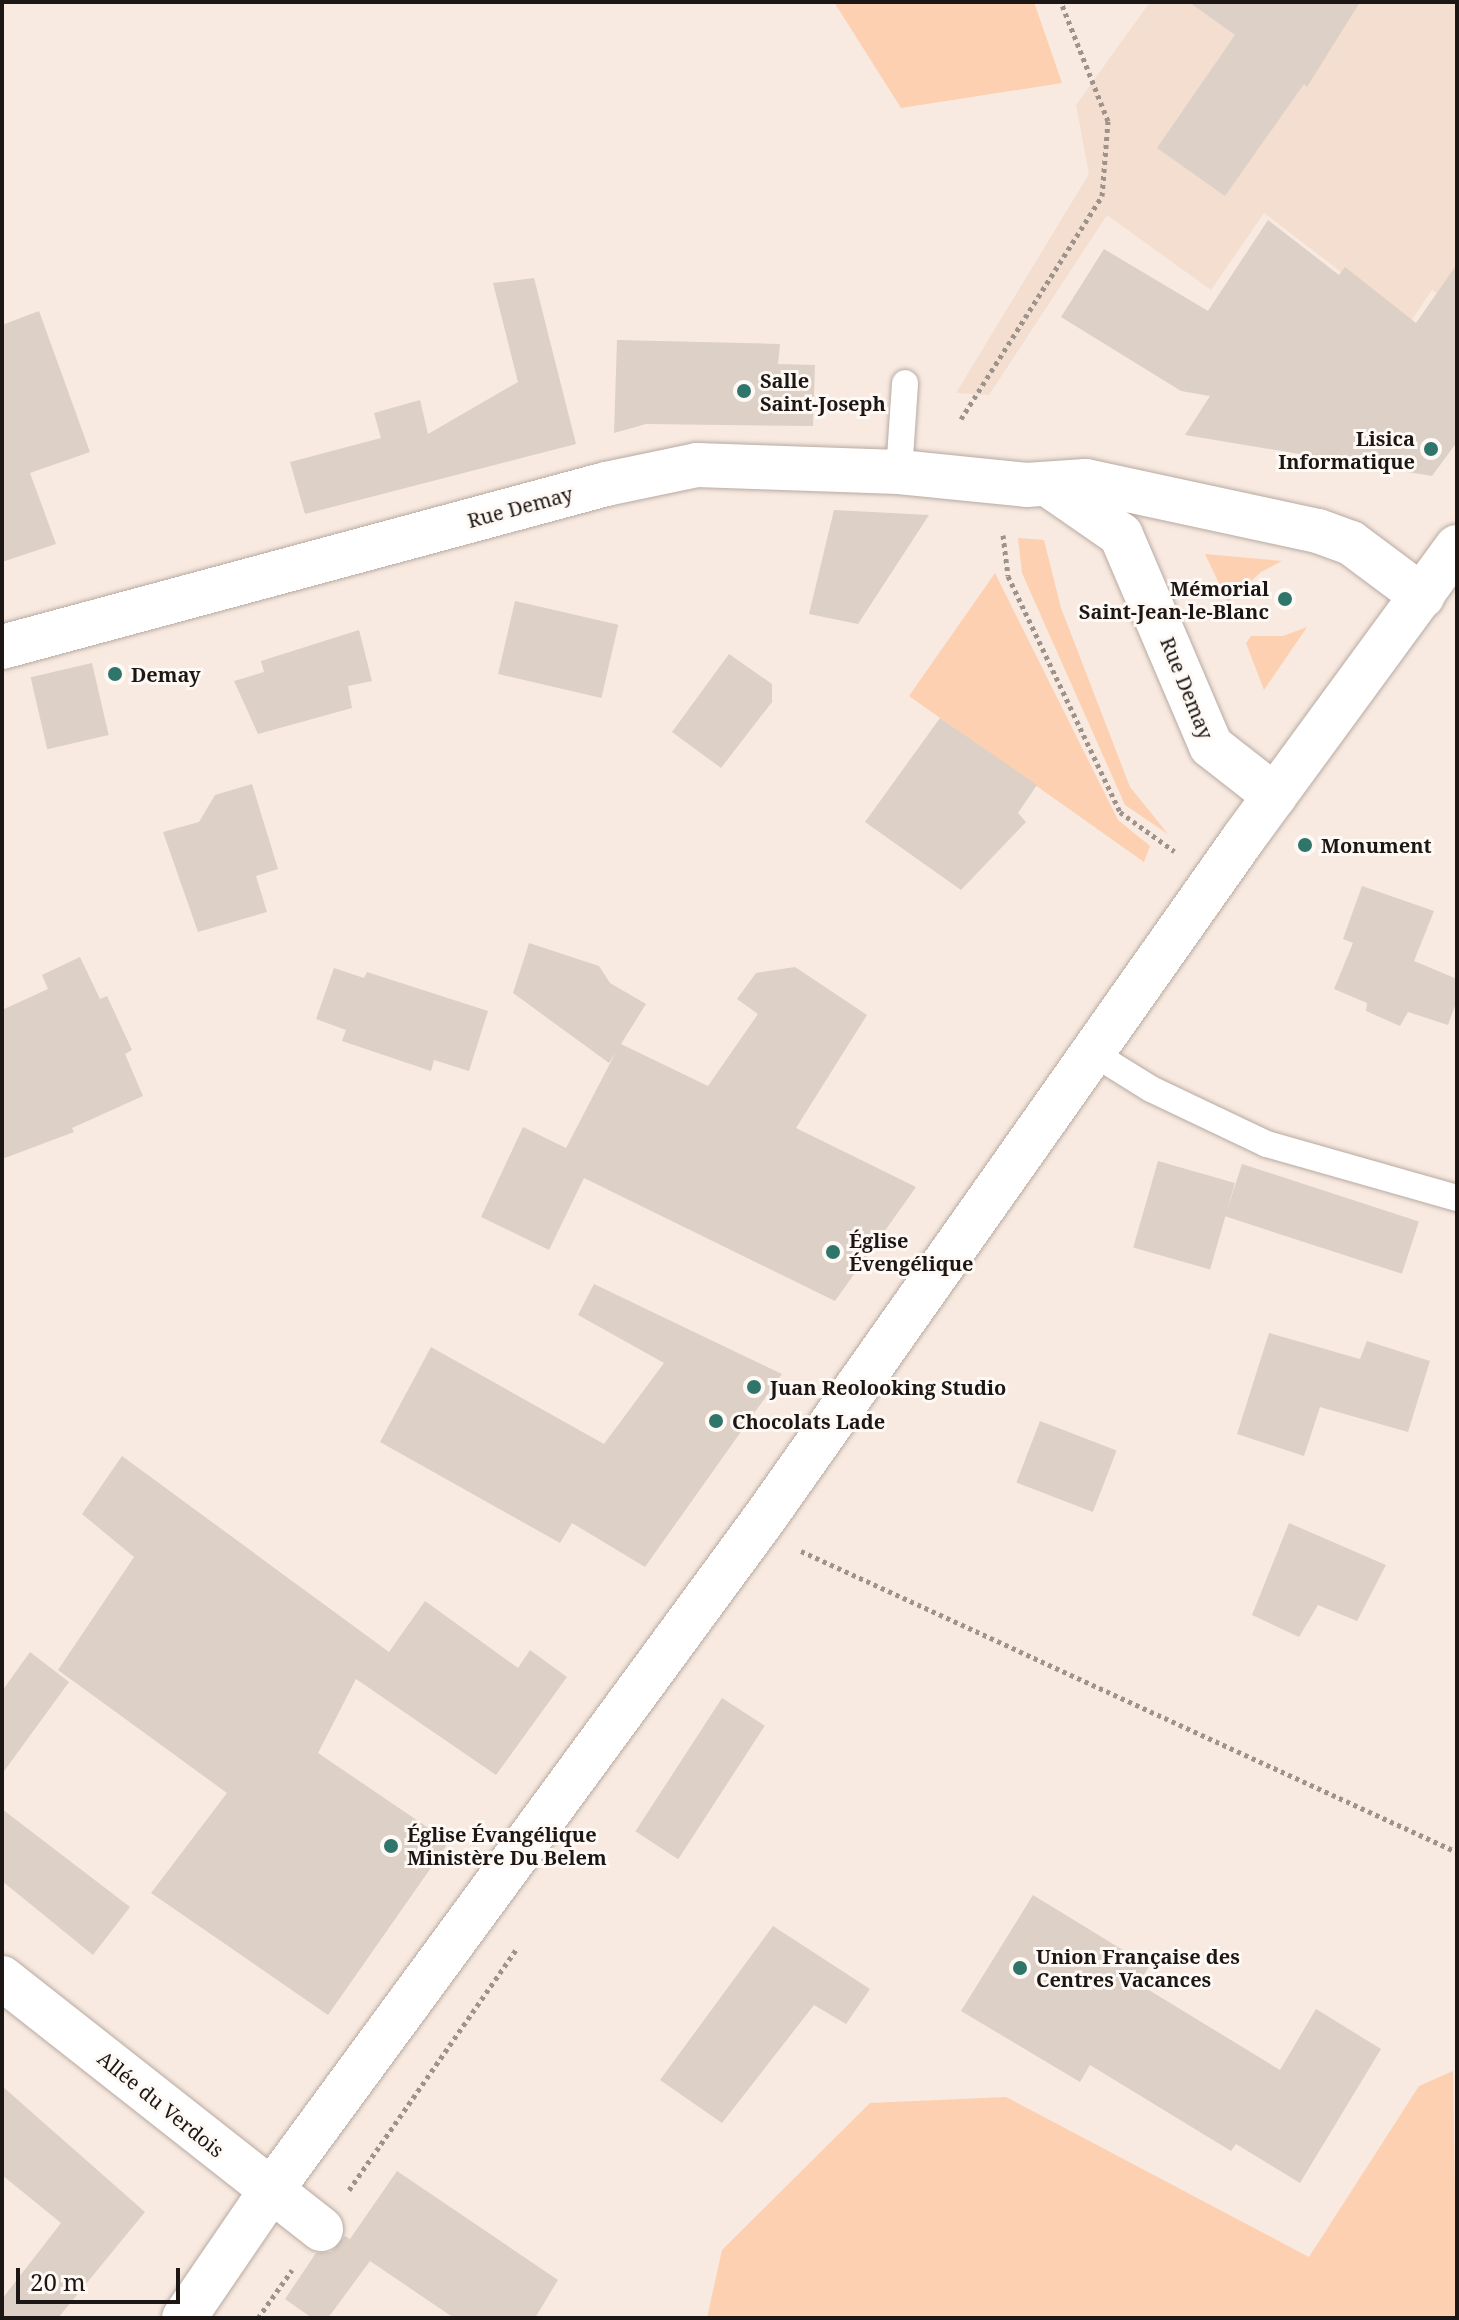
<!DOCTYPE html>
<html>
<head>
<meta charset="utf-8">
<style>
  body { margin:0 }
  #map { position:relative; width:1459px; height:2320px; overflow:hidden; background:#f8eae0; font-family:"Noto Serif",serif }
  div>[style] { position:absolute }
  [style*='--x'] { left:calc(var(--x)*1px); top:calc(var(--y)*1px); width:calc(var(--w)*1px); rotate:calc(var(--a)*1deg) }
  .built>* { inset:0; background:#f3ded0 }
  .green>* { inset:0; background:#fcd0b0 }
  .building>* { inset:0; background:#ddd0c6; transform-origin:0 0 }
  .path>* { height:5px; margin-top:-2.5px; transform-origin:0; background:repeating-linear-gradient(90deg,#9d938b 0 4px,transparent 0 8px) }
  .roads { filter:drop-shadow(0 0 2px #b8aaa1) drop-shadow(0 0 2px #b8aaa1) }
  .lane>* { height:26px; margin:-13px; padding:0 13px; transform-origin:13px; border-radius:13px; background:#fff }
  .street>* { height:44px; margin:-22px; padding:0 22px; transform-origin:22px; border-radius:22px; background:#fff }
  .secondary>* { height:44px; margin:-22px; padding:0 22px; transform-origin:22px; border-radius:22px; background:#fff }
  .dots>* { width:22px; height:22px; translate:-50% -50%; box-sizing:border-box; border:4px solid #fff9f5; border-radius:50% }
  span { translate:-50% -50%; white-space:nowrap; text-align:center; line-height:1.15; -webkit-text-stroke:6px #fff9f5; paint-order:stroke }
  .poi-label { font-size:20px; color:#1c1714; font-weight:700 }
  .left { translate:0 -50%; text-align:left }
  .right { translate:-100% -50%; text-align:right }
  .street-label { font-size:20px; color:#1c1714 }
  .frame { position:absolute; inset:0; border:4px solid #1c1714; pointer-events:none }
  .scale { position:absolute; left:16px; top:2268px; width:164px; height:36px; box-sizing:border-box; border:4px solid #1c1714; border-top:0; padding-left:10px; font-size:24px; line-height:28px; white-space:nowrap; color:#1c1714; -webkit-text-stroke:6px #fff9f5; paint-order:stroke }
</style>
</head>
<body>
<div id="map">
  <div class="built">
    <div style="clip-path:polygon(1150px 2px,1457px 2px,1457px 308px,1432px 290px,1411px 321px,1400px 317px,1264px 213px,1211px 290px,1107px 215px,989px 395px,956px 393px,1089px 174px,1076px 105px)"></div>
  </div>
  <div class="green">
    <div style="clip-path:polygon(834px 2px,1034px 2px,1062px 83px,901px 108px)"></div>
    <div style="clip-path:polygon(1018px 538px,1044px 540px,1061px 608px,1130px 787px,1168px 834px,1125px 805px,1022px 573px)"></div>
    <div style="clip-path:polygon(1205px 554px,1282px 561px,1261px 572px,1228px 602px)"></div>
    <div style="clip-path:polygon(995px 573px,1118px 820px,1150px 846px,1144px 862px,909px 696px)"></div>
    <div style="clip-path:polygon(1307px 627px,1264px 690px,1246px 643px,1251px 636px,1283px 636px)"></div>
    <div style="clip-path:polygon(1453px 2071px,1457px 2318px,707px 2318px,722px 2250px,870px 2103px,1006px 2097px,1309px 2257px,1419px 2086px)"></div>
  </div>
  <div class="building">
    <div style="clip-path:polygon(1189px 2px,1360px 2px,1307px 87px,1304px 84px,1225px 196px,1157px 148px,1235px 35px)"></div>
    <div style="clip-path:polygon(1268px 220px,1339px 275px,1345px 267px,1416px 323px,1457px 264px,1457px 442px,1432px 476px,1185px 435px,1210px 396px,1181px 391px,1061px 317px,1104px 249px,1208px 311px)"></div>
    <div style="clip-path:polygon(534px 278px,576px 444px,305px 514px,290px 462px,381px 438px,374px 413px,420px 400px,428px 434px,518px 382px,493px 283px)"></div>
    <div style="clip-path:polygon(39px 311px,90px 452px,30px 473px,56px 544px,2px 562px,2px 325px)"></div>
    <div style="clip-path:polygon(617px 340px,780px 344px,778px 364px,815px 365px,813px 426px,646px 424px,614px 433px)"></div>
    <div style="clip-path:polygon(834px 510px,929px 515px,858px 624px,809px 614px)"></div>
    <div style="left:515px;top:601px;width:106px;height:75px;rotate:13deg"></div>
    <div style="clip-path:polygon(359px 630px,372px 681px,348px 686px,352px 708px,258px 734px,234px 681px,264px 672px,261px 661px)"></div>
    <div style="clip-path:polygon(729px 654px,772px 684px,772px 702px,721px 768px,672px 732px)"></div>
    <div style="left:92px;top:663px;width:74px;height:63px;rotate:77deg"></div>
    <div style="clip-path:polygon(940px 718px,1037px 785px,1018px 813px,1026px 822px,961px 890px,865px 822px)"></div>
    <div style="clip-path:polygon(252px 784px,278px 869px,256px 876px,267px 912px,198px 932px,163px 832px,199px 822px,215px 795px)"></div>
    <div style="clip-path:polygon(1362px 886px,1434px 911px,1414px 961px,1457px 979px,1457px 1000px,1448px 1025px,1408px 1012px,1400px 1026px,1366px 1011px,1367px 1003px,1334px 989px,1353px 943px,1343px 939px)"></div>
    <div style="clip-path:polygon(529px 943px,599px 966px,610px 983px,646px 1004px,621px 1044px,708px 1086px,758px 1014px,737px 999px,756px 973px,795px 967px,867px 1015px,796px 1128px,916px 1187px,835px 1301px,584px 1178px,549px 1250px,481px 1217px,523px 1127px,566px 1148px,616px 1052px,609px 1063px,513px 993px)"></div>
    <div style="clip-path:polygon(80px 957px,100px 999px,107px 996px,132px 1050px,125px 1054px,143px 1096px,72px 1128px,74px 1132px,2px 1159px,2px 1010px,48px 989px,42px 975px)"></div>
    <div style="clip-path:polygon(334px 968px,364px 978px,367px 972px,488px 1011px,469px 1071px,434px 1060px,431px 1071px,342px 1041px,346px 1030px,316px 1019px)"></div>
    <div style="left:1158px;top:1161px;width:80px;height:90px;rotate:16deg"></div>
    <div style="left:1242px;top:1164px;width:186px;height:55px;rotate:18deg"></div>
    <div style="clip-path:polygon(594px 1284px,782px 1374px,645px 1567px,572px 1523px,560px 1543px,380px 1442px,431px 1347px,604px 1444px,664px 1363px,578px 1315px)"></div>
    <div style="clip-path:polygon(1269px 1333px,1360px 1359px,1367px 1341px,1430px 1361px,1408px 1432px,1320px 1407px,1304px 1456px,1237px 1434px)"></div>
    <div style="left:1040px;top:1421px;width:82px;height:66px;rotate:21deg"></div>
    <div style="clip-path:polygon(122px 1456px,389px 1652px,425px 1601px,518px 1668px,530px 1650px,567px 1677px,496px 1775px,356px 1679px,318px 1753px,449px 1842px,328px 2015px,151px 1893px,227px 1793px,58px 1670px,134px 1557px,82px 1514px)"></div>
    <div style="clip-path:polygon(1289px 1523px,1386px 1565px,1357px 1621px,1318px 1605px,1299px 1637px,1252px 1615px)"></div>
    <div style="clip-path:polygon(30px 1652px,69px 1682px,2px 1774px,2px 1691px)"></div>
    <div style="left:722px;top:1698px;width:51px;height:159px;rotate:33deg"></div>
    <div style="clip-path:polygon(2px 1809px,130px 1907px,93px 1955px,2px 1881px)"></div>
    <div style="clip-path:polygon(1033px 1895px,1149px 1966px,1139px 1984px,1280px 2070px,1316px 2009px,1381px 2049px,1300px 2183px,1236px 2144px,1231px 2151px,1090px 2065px,1080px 2082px,961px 2011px)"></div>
    <div style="clip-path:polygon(773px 1926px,870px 1989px,846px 2024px,814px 2005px,722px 2123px,660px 2080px)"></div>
    <div style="clip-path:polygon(2px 2086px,145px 2212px,58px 2318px,2px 2318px,2px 2299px,61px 2223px,2px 2175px)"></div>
    <div style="clip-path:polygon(397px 2171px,558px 2280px,535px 2318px,454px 2318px,370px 2261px,328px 2318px,312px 2318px,285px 2299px,316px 2253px,331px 2252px,345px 2236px,350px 2239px)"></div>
  </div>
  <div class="path">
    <div style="--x:961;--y:419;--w:264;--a:-57.7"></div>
    <div style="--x:1102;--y:196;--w:75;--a:-85.4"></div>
    <div style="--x:1108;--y:121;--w:128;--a:-111.6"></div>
    <div style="--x:1003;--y:535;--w:41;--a:83"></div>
    <div style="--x:1008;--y:576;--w:261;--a:64.6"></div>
    <div style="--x:1120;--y:812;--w:67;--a:35.8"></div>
    <div style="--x:801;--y:1551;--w:722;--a:24.65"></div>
    <div style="--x:349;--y:2190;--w:295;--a:-55.2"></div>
    <div style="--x:258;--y:2318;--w:59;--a:-54.7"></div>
  </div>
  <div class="roads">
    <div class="lane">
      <div style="--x:899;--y:472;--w:89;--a:-86.1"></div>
      <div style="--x:1093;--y:1053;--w:68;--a:31.8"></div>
      <div style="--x:1151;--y:1089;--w:128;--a:25.4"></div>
      <div style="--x:1267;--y:1144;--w:198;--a:15.9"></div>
    </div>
    <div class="street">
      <div style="--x:1050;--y:486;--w:86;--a:34.6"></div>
      <div style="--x:1121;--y:535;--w:229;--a:66.9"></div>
      <div style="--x:1211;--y:746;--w:81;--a:38"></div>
      <div style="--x:2;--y:647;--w:626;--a:-15.1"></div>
      <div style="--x:606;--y:484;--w:93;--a:-11.8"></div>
      <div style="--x:697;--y:465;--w:202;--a:2"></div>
      <div style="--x:899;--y:472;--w:128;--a:5.8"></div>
      <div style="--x:1026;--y:485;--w:60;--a:-3.8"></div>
      <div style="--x:1086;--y:481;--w:237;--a:12.2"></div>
      <div style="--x:1318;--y:531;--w:35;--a:20"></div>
      <div style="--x:1351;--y:543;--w:89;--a:36.7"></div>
      <div style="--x:2;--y:1978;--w:406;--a:38.2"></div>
    </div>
    <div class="secondary">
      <div style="--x:184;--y:2318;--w:153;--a:-55.7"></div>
      <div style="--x:270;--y:2192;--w:838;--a:-53.73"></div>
      <div style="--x:766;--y:1516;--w:828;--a:-54.83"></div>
      <div style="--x:1243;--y:839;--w:362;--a:-53.8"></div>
    </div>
  </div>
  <div class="dots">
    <div style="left:744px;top:391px;background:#2f756a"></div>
    <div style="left:1431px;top:449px;background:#2f756a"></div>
    <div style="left:1285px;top:599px;background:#2f756a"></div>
    <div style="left:115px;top:674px;background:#2f756a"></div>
    <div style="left:1305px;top:845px;background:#2f756a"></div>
    <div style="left:833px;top:1252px;background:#2f756a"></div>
    <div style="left:754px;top:1387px;background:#2f756a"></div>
    <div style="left:716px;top:1421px;background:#2f756a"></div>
    <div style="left:391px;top:1846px;background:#2f756a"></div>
    <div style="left:1020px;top:1968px;background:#2f756a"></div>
  </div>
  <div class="poi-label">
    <span class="left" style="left:760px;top:392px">Salle<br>Saint-Joseph</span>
    <span class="right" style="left:1415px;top:450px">Lisica<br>Informatique</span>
    <span class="right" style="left:1269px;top:600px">Mémorial<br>Saint-Jean-le-Blanc</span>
    <span class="left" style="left:131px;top:674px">Demay</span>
    <span class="left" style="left:1321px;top:845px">Monument</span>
    <span class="left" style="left:849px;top:1252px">Église<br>Évengélique</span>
    <span class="left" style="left:770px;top:1387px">Juan Reolooking Studio</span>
    <span class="left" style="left:732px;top:1421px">Chocolats Lade</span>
    <span class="left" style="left:407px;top:1846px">Église Évangélique<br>Ministère Du Belem</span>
    <span class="left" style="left:1036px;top:1968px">Union Française des<br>Centres Vacances</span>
  </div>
  <div class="street-label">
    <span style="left:520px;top:507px;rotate:-15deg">Rue Demay</span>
    <span style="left:1187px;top:688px;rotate:68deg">Rue Demay</span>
    <span style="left:161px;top:2104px;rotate:39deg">Allée du Verdois</span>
  </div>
  <div class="frame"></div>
  <div class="scale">20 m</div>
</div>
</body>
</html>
